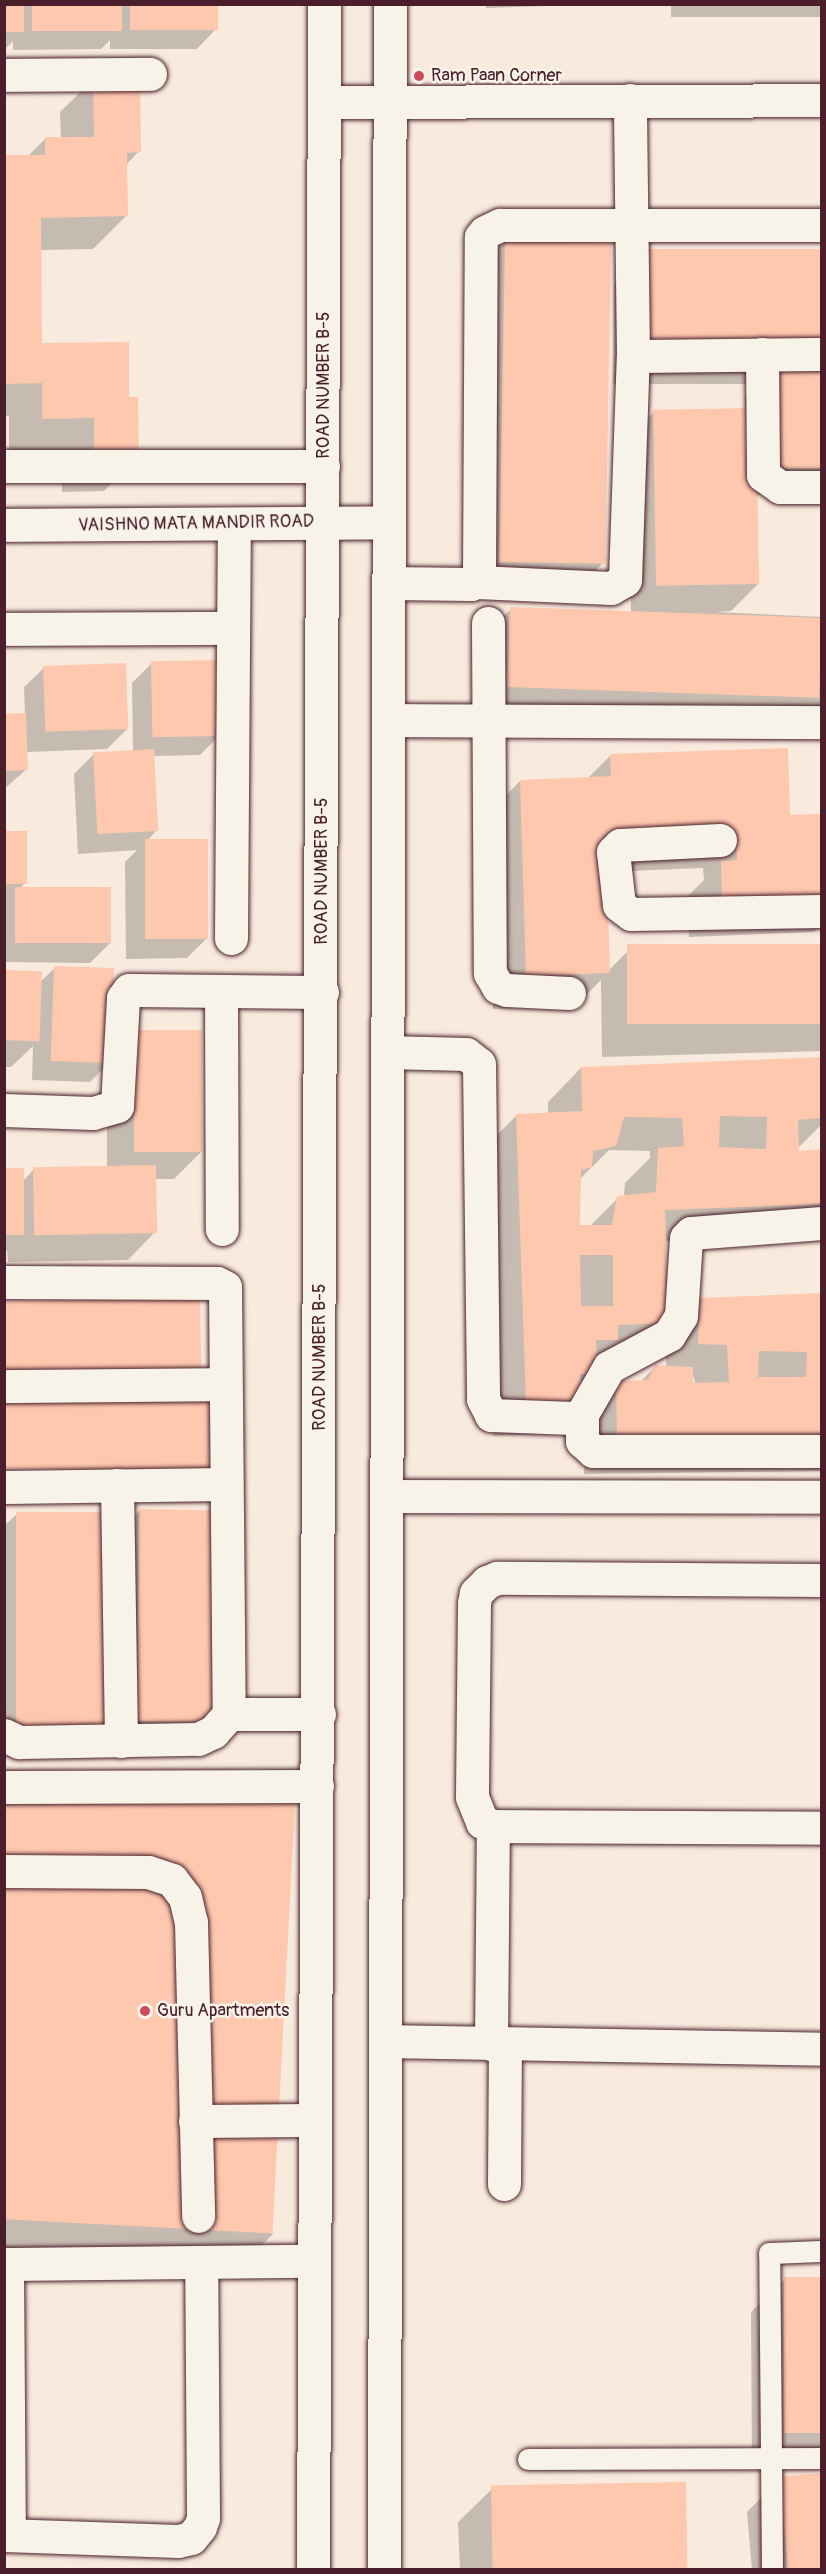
<!DOCTYPE html>
<html>
<head>
<meta charset="utf-8">
<style>
  body { margin:0 }
  #map { position:relative; width:826px; height:2574px; overflow:hidden; background:#f8eadd; font-family:Pangolin,sans-serif }
  div>[style] { position:absolute }
  [style*='--x'] { left:calc(var(--x)*1px); top:calc(var(--y)*1px); width:calc(var(--w)*1px); rotate:calc(var(--a)*1deg) }
  .shadow>* { inset:0; background:#0003; transform-origin:0 0 }
  .building>* { inset:0; background:#fec8af; transform-origin:0 0 }
  .roads { filter:drop-shadow(0 0 2px #4a1f2b) drop-shadow(0 0 2px #4a1f2b) }
  .service>* { height:21px; margin:-10.5px; padding:0 10.5px; transform-origin:10.5px; border-radius:10.5px; background:#f7f3e8 }
  .minor>* { height:33px; margin:-16.5px; padding:0 16.5px; transform-origin:16.5px; border-radius:16.5px; background:#f7f3e8 }
  .tertiary>* { height:33px; margin:-16.5px; padding:0 16.5px; transform-origin:16.5px; border-radius:16.5px; background:#f7f3e8 }
  .dots>* { width:16px; height:16px; translate:-50% -50%; box-sizing:border-box; border:3px solid #f7f3e8; border-radius:50% }
  span { translate:-50% -50%; white-space:nowrap; text-align:center; line-height:1.15; -webkit-text-stroke:5px #f7f3e8; paint-order:stroke }
  .poi-label { font-size:18px; color:#4a1f2b }
  .left { translate:0 -50%; text-align:left }
  .street-label { font-size:18px; color:#4a1f2b }
  .frame { position:absolute; inset:0; border:6px solid #4a1f2b; pointer-events:none }
</style>
</head>
<body>
<div id="map">
  <div class="shadow">
    <div style="clip-path:polygon(4px 4px,217px 4px,216px 29px,197px 49px,110px 49px,110px 40px,101px 49px,13px 50px,13px 41px,4px 50px)"></div>
    <div style="clip-path:polygon(486px 4px,605px 4px,486px 8px)"></div>
    <div style="left:671px;top:4px;width:151px;height:13px"></div>
    <div style="clip-path:polygon(94px 79px,139px 151px,126px 165px,126px 216px,93px 249px,40px 250px,41px 344px,128px 398px,138px 458px,104px 491px,62px 492px,61px 451px,9px 451px,9px 416px,4px 416px,4px 156px,28px 156px,45px 139px,61px 139px,60px 112px)"></div>
    <div style="clip-path:polygon(505px 242px,604px 562px,571px 596px,466px 594px,472px 275px)"></div>
    <div style="clip-path:polygon(647px 250px,822px 251px,822px 495px,756px 495px,758px 584px,731px 611px,715px 612px,822px 617px,822px 729px,475px 720px,477px 642px,511px 609px,631px 612px,626px 440px,654px 412px,745px 409px,745px 397px,758px 384px,613px 384px,614px 284px)"></div>
    <div style="clip-path:polygon(152px 663px,220px 735px,200px 755px,153px 756px,157px 830px,146px 842px,207px 938px,187px 958px,126px 959px,125px 862px,137px 850px,78px 854px,74px 774px,94px 754px,133px 752px,132px 683px)"></div>
    <div style="clip-path:polygon(44px 668px,127px 729px,107px 749px,26px 752px,27px 769px,4px 789px,4px 715px,25px 714px,24px 687px)"></div>
    <div style="clip-path:polygon(610px 756px,789px 817px,822px 925px,814px 932px,689px 937px,688px 896px,704px 880px,703px 868px,605px 872px,608px 971px,628px 951px,822px 946px,822px 1051px,602px 1057px,601px 980px,575px 1006px,493px 1009px,487px 815px,520px 781px,587px 779px)"></div>
    <div style="clip-path:polygon(4px 832px,25px 883px,19px 889px,110px 943px,90px 963px,4px 962px)"></div>
    <div style="clip-path:polygon(55px 968px,110px 1057px,202px 1151px,174px 1179px,155px 1179px,155px 1232px,128px 1260px,8px 1262px,7px 1250px,4px 1252px,4px 1169px,23px 1181px,34px 1169px,107px 1168px,107px 1065px,90px 1082px,32px 1080px,33px 1046px,11px 1067px,4px 1067px,4px 972px,40px 982px)"></div>
    <div style="clip-path:polygon(evenodd,822px 1059px,822px 1124px,798px 1148px,798px 1152px,822px 1151px,822px 1213px,798px 1236px,665px 1241px,667px 1322px,546px 1434px,493px 1436px,483px 1149px,517px 1115px,548px 1114px,548px 1102px,581px 1068px,822px 1059px,609px 1150px,650px 1151px,650px 1158px,625px 1183px,624px 1197px,618px 1198px,589px 1227px,578px 1227px,581px 1178px,609px 1150px)"></div>
    <div style="clip-path:polygon(evenodd,822px 1295px,822px 1471px,584px 1474px,583px 1416px,617px 1382px,640px 1382px,655px 1367px,666px 1367px,667px 1333px,700px 1299px,822px 1295px,691px 1377px,694px 1377px,695px 1384px,691px 1384px,691px 1377px)"></div>
    <div style="clip-path:polygon(140px 1510px,213px 1721px,81px 1755px,4px 1756px,4px 1526px,17px 1514px,110px 1541px)"></div>
    <div style="clip-path:polygon(4px 1789px,273px 2234px,240px 2267px,4px 2275px)"></div>
    <div style="clip-path:polygon(822px 2278px,822px 2465px,752px 2466px,751px 2312px,785px 2279px)"></div>
    <div style="clip-path:polygon(780px 2479px,822px 2570px,752px 2570px,747px 2512px)"></div>
    <div style="clip-path:polygon(492px 2489px,687px 2570px,460px 2570px,458px 2522px)"></div>
  </div>
  <div class="building">
    <div style="left:4px;top:4px;width:20px;height:28px"></div>
    <div style="left:32px;top:4px;width:90px;height:27px"></div>
    <div style="left:130px;top:4px;width:88px;height:26px"></div>
    <div style="clip-path:polygon(93px 77px,140px 77px,141px 152px,127px 153px,128px 216px,41px 218px,42px 343px,129px 342px,129px 397px,138px 397px,139px 458px,94px 459px,94px 418px,42px 419px,42px 383px,4px 384px,4px 155px,45px 155px,45px 137px,94px 137px)"></div>
    <div style="left:505px;top:241px;width:106px;height:321px;rotate:1deg"></div>
    <div style="left:647px;top:249px;width:175px;height:102px"></div>
    <div style="left:822px;top:367px;width:101px;height:50px;rotate:90deg"></div>
    <div style="left:756px;top:408px;width:176px;height:103px;rotate:89deg"></div>
    <div style="left:510px;top:607px;width:312px;height:80px;rotate:2deg"></div>
    <div style="left:220px;top:660px;width:76px;height:69px;rotate:89deg"></div>
    <div style="left:126px;top:663px;width:66px;height:83px;rotate:88deg"></div>
    <div style="left:26px;top:713px;width:57px;height:22px;rotate:88deg"></div>
    <div style="clip-path:polygon(788px 748px,790px 815px,822px 814px,822px 901px,722px 904px,721px 861px,737px 860px,736px 835px,606px 840px,610px 973px,526px 976px,520px 780px,611px 776px,610px 754px)"></div>
    <div style="left:154px;top:749px;width:82px;height:61px;rotate:87deg"></div>
    <div style="left:4px;top:831px;width:23px;height:53px"></div>
    <div style="left:208px;top:839px;width:100px;height:63px;rotate:90deg"></div>
    <div style="left:15px;top:887px;width:96px;height:56px"></div>
    <div style="left:822px;top:944px;width:80px;height:195px;rotate:90deg"></div>
    <div style="left:54px;top:966px;width:60px;height:95px;rotate:2deg"></div>
    <div style="left:4px;top:970px;width:38px;height:70px;rotate:2deg"></div>
    <div style="left:202px;top:1030px;width:122px;height:68px;rotate:90deg"></div>
    <div style="clip-path:polygon(evenodd,822px 1057px,822px 1118px,798px 1120px,799px 1151px,822px 1149px,822px 1204px,665px 1210px,669px 1323px,618px 1325px,618px 1340px,596px 1340px,597px 1374px,580px 1374px,581px 1402px,526px 1404px,516px 1114px,582px 1111px,581px 1067px,822px 1057px,720px 1116px,767px 1117px,766px 1149px,719px 1147px,720px 1116px,822px 1057px,624px 1117px,682px 1118px,684px 1146px,658px 1148px,656px 1192px,617px 1196px,612px 1225px,580px 1225px,581px 1170px,592px 1167px,593px 1151px,616px 1146px,624px 1117px,822px 1057px,580px 1255px,613px 1255px,613px 1306px,581px 1306px,580px 1255px)"></div>
    <div style="left:156px;top:1165px;width:68px;height:123px;rotate:89deg"></div>
    <div style="left:4px;top:1168px;width:20px;height:67px"></div>
    <div style="clip-path:polygon(evenodd,822px 1293px,822px 1438px,617px 1441px,616px 1381px,648px 1380px,655px 1365px,693px 1367px,693px 1383px,729px 1382px,727px 1345px,698px 1344px,700px 1298px,822px 1293px,759px 1351px,807px 1352px,806px 1377px,758px 1377px,759px 1351px)"></div>
    <div style="left:200px;top:1298px;width:77px;height:196px;rotate:89deg"></div>
    <div style="left:216px;top:1393px;width:76px;height:212px;rotate:90deg"></div>
    <div style="left:140px;top:1509px;width:80px;height:212px;rotate:1deg"></div>
    <div style="left:16px;top:1512px;width:96px;height:217px"></div>
    <div style="left:296px;top:1785px;width:449px;height:292px;rotate:93deg"></div>
    <div style="left:784px;top:2277px;width:38px;height:156px"></div>
    <div style="clip-path:polygon(822px 2473px,822px 2570px,788px 2570px,780px 2477px)"></div>
    <div style="left:686px;top:2482px;width:88px;height:195px;rotate:89deg"></div>
  </div>
  <div class="roads">
    <div class="service">
      <div style="--x:528;--y:2459;--w:294;--a:-0.2"></div>
      <div style="--x:772;--y:2570;--w:317;--a:-90.5"></div>
      <div style="--x:769;--y:2253;--w:53;--a:-2.2"></div>
    </div>
    <div class="minor">
      <div style="--x:4;--y:75;--w:146;--a:-0.4"></div>
      <div style="--x:762;--y:354;--w:121;--a:89.5"></div>
      <div style="--x:763;--y:475;--w:21;--a:35"></div>
      <div style="--x:780;--y:487;--w:42;--a:0"></div>
      <div style="--x:633;--y:356;--w:189;--a:-0.6"></div>
      <div style="--x:4;--y:466;--w:319;--a:0"></div>
      <div style="--x:4;--y:525;--w:384;--a:-0.4"></div>
      <div style="--x:477;--y:582;--w:134;--a:2.6"></div>
      <div style="--x:611;--y:588;--w:16;--a:-30"></div>
      <div style="--x:625;--y:580;--w:224;--a:-88"></div>
      <div style="--x:633;--y:356;--w:256;--a:-90.7"></div>
      <div style="--x:388;--y:583;--w:83;--a:0.7"></div>
      <div style="--x:471;--y:584;--w:11;--a:-41"></div>
      <div style="--x:479;--y:577;--w:340;--a:-89.7"></div>
      <div style="--x:481;--y:237;--w:6;--a:-51"></div>
      <div style="--x:485;--y:232;--w:17;--a:-25"></div>
      <div style="--x:500;--y:225;--w:322;--a:0"></div>
      <div style="--x:488;--y:623;--w:350;--a:89.7"></div>
      <div style="--x:490;--y:973;--w:16;--a:60"></div>
      <div style="--x:498;--y:987;--w:9;--a:18"></div>
      <div style="--x:507;--y:990;--w:62;--a:2.8"></div>
      <div style="--x:4;--y:629;--w:229;--a:-0.3"></div>
      <div style="--x:388;--y:720;--w:434;--a:0.3"></div>
      <div style="--x:720;--y:840;--w:100;--a:177.1"></div>
      <div style="--x:620;--y:845;--w:10;--a:135"></div>
      <div style="--x:613;--y:852;--w:53;--a:83.5"></div>
      <div style="--x:619;--y:905;--w:15;--a:37"></div>
      <div style="--x:631;--y:914;--w:191;--a:-0.9"></div>
      <div style="--x:231;--y:938;--w:413;--a:-89.6"></div>
      <div style="--x:221;--y:991;--w:238;--a:89.8"></div>
      <div style="--x:387;--y:1052;--w:79;--a:1.5"></div>
      <div style="--x:466;--y:1054;--w:16;--a:38"></div>
      <div style="--x:479;--y:1064;--w:335;--a:89.3"></div>
      <div style="--x:483;--y:1399;--w:18;--a:63"></div>
      <div style="--x:491;--y:1415;--w:82;--a:2.1"></div>
      <div style="--x:573;--y:1418;--w:10;--a:-24"></div>
      <div style="--x:582;--y:1414;--w:54;--a:-60.1"></div>
      <div style="--x:609;--y:1367;--w:68;--a:-28.1"></div>
      <div style="--x:669;--y:1335;--w:22;--a:-58"></div>
      <div style="--x:681;--y:1316;--w:78;--a:-86.3"></div>
      <div style="--x:686;--y:1238;--w:7;--a:-45"></div>
      <div style="--x:691;--y:1233;--w:131;--a:-4.4"></div>
      <div style="--x:4;--y:1110;--w:89;--a:1.9"></div>
      <div style="--x:93;--y:1113;--w:25;--a:-16"></div>
      <div style="--x:117;--y:1106;--w:108;--a:-86.8"></div>
      <div style="--x:123;--y:998;--w:10;--a:-53"></div>
      <div style="--x:129;--y:990;--w:193;--a:0.6"></div>
      <div style="--x:4;--y:1282;--w:213;--a:0.3"></div>
      <div style="--x:217;--y:1283;--w:9;--a:27"></div>
      <div style="--x:225;--y:1287;--w:427;--a:89.5"></div>
      <div style="--x:229;--y:1714;--w:90;--a:0"></div>
      <div style="--x:4;--y:1386;--w:221;--a:-0.5"></div>
      <div style="--x:582;--y:1414;--w:27;--a:90"></div>
      <div style="--x:582;--y:1441;--w:15;--a:42"></div>
      <div style="--x:593;--y:1451;--w:229;--a:0"></div>
      <div style="--x:117;--y:1485;--w:256;--a:89.1"></div>
      <div style="--x:4;--y:1487;--w:222;--a:-0.8"></div>
      <div style="--x:387;--y:1496;--w:435;--a:0.1"></div>
      <div style="--x:822;--y:1580;--w:325;--a:-179.6"></div>
      <div style="--x:497;--y:1578;--w:11;--a:158"></div>
      <div style="--x:487;--y:1582;--w:16;--a:135"></div>
      <div style="--x:476;--y:1593;--w:10;--a:101"></div>
      <div style="--x:474;--y:1603;--w:194;--a:90.6"></div>
      <div style="--x:472;--y:1797;--w:27;--a:68"></div>
      <div style="--x:482;--y:1822;--w:12;--a:20"></div>
      <div style="--x:493;--y:1826;--w:329;--a:0.3"></div>
      <div style="--x:4;--y:1735;--w:17;--a:25"></div>
      <div style="--x:19;--y:1742;--w:179;--a:-1"></div>
      <div style="--x:198;--y:1739;--w:17;--a:-25"></div>
      <div style="--x:213;--y:1732;--w:24;--a:-48"></div>
      <div style="--x:4;--y:1787;--w:313;--a:-0.2"></div>
      <div style="--x:4;--y:1871;--w:144;--a:0.4"></div>
      <div style="--x:148;--y:1872;--w:25;--a:18"></div>
      <div style="--x:172;--y:1880;--w:21;--a:53"></div>
      <div style="--x:185;--y:1897;--w:26;--a:77"></div>
      <div style="--x:191;--y:1922;--w:294;--a:88.6"></div>
      <div style="--x:385;--y:2041;--w:437;--a:1"></div>
      <div style="--x:491;--y:2044;--w:218;--a:-89.5"></div>
      <div style="--x:195;--y:2121;--w:120;--a:-0.5"></div>
      <div style="--x:504;--y:2184;--w:140;--a:-89.6"></div>
      <div style="--x:4;--y:2264;--w:310;--a:-0.6"></div>
      <div style="--x:7;--y:2264;--w:271;--a:89.6"></div>
      <div style="--x:4;--y:2535;--w:174;--a:2"></div>
      <div style="--x:178;--y:2541;--w:13;--a:-13"></div>
      <div style="--x:191;--y:2538;--w:14;--a:-51"></div>
      <div style="--x:200;--y:2527;--w:9;--a:-72"></div>
      <div style="--x:203;--y:2518;--w:256;--a:-90.4"></div>
    </div>
    <div class="tertiary">
      <div style="--x:325;--y:102;--w:497;--a:-0.2"></div>
      <div style="--x:313;--y:2570;--w:2566;--a:-89.75"></div>
      <div style="--x:384;--y:2570;--w:2566;--a:-89.87"></div>
    </div>
  </div>
  <div class="dots">
    <div style="left:419px;top:76px;background:#d1495b"></div>
    <div style="left:145px;top:2011px;background:#d1495b"></div>
  </div>
  <div class="poi-label">
    <span class="left" style="left:431px;top:76px">Ram Paan Corner</span>
    <span class="left" style="left:157px;top:2011px">Guru Apartments</span>
  </div>
  <div class="street-label">
    <span style="left:324px;top:385px;rotate:-90deg">ROAD NUMBER B-5</span>
    <span style="left:196px;top:524px;rotate:-1deg">VAISHNO MATA MANDIR ROAD</span>
    <span style="left:322px;top:871px;rotate:-90deg">ROAD NUMBER B-5</span>
    <span style="left:320px;top:1357px;rotate:-90deg">ROAD NUMBER B-5</span>
  </div>
  <div class="frame"></div>
</div>
</body>
</html>
